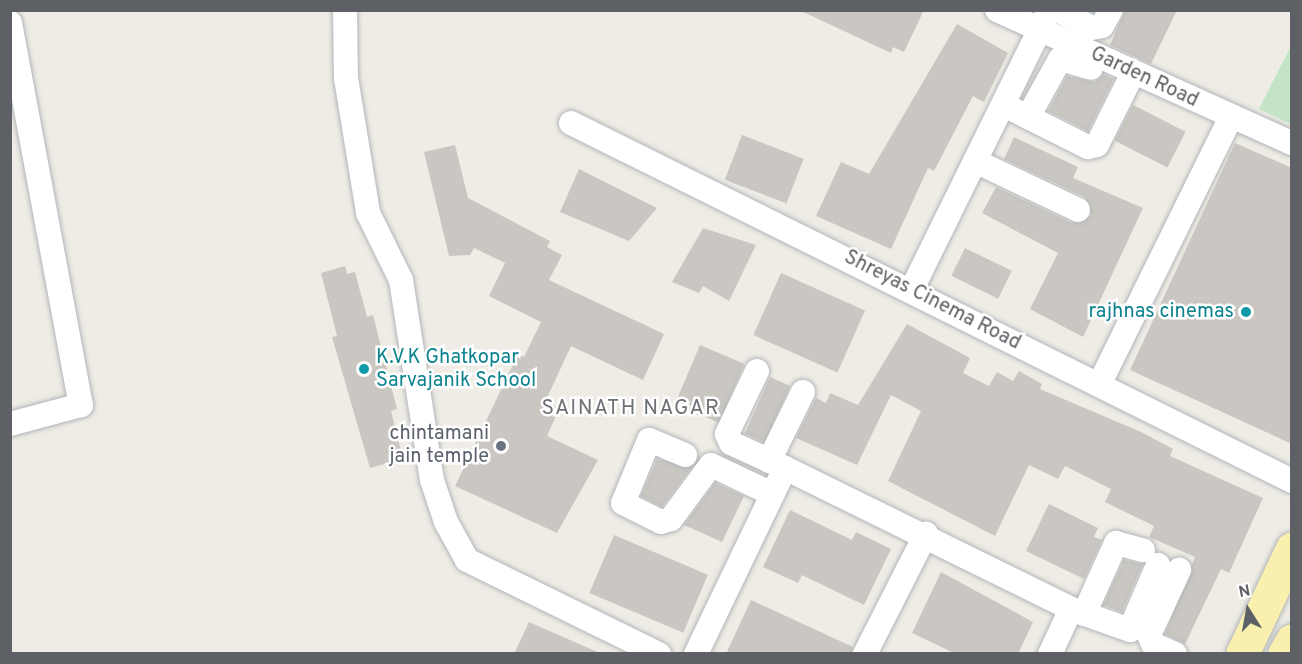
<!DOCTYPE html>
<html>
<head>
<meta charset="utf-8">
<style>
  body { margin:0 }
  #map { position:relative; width:1302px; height:664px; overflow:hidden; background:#eeece5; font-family:Overpass,sans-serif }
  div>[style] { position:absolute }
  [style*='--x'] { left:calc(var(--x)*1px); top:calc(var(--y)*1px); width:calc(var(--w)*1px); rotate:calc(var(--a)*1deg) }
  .green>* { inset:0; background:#c3e4c5 }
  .building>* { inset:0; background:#cac7c2; transform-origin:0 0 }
  .roads { filter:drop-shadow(0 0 2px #b2b5b9) drop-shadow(0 0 2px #b2b5b9) }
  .street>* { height:24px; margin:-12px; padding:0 12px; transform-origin:12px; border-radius:12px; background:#fff }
  .primary>* { height:33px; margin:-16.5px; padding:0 16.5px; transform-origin:16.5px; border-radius:16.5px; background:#f9f0af }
  .dots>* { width:16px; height:16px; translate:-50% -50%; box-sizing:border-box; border:3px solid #fff; border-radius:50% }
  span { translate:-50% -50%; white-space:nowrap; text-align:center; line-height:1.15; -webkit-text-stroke:5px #fff; paint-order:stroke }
  .street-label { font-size:20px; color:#5d6064 }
  .culture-label { font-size:20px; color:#0d838f }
  .right { translate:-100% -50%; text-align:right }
  .left { translate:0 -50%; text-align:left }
  .worship-label { font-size:20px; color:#5b616d }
  .neighbourhood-label { font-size:21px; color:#6e7276; letter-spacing:1.5px }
  .frame { position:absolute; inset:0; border:12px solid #5d6064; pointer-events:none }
  .north { position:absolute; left:1218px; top:580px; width:60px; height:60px; -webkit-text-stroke:4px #fff; paint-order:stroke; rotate:349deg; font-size:16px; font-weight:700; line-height:24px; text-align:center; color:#5d6064 }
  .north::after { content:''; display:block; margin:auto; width:21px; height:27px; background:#5d6064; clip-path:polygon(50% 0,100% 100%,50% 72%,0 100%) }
</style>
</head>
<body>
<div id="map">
  <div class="green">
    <div style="clip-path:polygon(1291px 46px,1292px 124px,1291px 124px,1259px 109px)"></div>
  </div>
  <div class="building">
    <div style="clip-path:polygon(799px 10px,924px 10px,904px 52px,893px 47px,891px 53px)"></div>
    <div style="clip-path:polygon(1125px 10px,1177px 10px,1151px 64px,1110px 45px)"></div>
    <div style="clip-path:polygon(957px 24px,1008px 53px,984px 102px,973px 96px,934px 171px,928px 168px,891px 249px,816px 216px,841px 162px,869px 174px)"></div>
    <div style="clip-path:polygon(1104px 74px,1114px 79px,1088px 131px,1048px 111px,1067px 76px,1094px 82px)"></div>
    <div style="left:1133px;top:105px;width:59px;height:40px;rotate:27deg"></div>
    <div style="left:742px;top:135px;width:66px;height:48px;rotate:21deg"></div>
    <div style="clip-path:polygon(1014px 137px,1078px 167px,1073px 178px,1143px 208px,1083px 337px,1030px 309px,1058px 253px,982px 213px,996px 187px,1072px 223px,1091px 216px,1085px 197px,1004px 159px)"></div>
    <div style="clip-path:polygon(1235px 143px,1292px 168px,1292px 444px,1130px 370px)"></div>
    <div style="clip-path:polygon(455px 145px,468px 198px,550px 241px,547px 247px,562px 255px,549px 280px,664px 334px,643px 380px,571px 346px,546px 400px,559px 409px,547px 436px,598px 460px,557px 533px,455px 486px,518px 354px,524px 357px,541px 322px,489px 296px,505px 263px,474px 248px,470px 255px,449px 256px,424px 152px)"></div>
    <div style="clip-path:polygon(579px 169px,657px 208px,629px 241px,560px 212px)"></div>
    <div style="clip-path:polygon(703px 228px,756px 245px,729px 301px,703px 286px,699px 293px,672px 282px)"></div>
    <div style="left:965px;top:248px;width:52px;height:31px;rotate:26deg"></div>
    <div style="clip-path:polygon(345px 266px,347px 274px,355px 272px,367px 317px,373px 315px,397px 409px,391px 411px,403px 459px,370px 468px,332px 337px,337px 336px,321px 273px)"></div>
    <div style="left:781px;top:273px;width:92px;height:68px;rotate:24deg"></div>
    <div style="clip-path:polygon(907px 324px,970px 358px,963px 373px,989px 386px,997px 372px,1013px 381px,1019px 371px,1042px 384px,1040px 389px,1141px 432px,1173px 449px,1170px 456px,1263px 498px,1229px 573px,1221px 569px,1185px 644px,1165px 634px,1195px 557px,1149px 537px,1154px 526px,1105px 502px,1111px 489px,1065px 466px,1058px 479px,1029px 465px,995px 536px,888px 481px,921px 411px,891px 395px,857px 465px,796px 438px,816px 398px,826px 403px,830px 393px,858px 405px)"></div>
    <div style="left:700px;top:345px;width:48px;height:64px;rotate:23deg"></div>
    <div style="left:770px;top:377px;width:22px;height:62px;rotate:24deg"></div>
    <div style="clip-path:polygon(657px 459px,692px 467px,662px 507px,641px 496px)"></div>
    <div style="clip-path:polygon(715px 483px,744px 496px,722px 542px,684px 525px)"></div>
    <div style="clip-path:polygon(1049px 504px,1098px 528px,1094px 537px,1102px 540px,1084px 579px,1026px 551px)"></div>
    <div style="clip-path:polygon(790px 510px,852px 540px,856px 532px,891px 549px,864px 605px,802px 575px,798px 583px,763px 567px)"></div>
    <div style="left:614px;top:535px;width:102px;height:63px;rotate:23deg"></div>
    <div style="clip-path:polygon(1124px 560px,1143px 564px,1122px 612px,1103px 605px)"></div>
    <div style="clip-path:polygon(941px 572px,1033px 622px,1018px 654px,956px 654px,912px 633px)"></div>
    <div style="clip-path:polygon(751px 600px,853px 647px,851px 654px,726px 654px)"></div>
    <div style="clip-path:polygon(529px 622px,602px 654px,514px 654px)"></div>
  </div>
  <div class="roads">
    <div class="street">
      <div style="--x:345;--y:10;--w:68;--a:89.2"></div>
      <div style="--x:346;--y:78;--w:137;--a:80.7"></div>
      <div style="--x:368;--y:213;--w:75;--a:63.8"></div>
      <div style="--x:401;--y:280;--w:202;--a:81.2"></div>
      <div style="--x:432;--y:480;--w:44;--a:71.6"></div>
      <div style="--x:446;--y:522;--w:43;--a:61.1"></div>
      <div style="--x:467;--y:560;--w:214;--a:26.1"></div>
      <div style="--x:997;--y:10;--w:324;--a:24.3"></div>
      <div style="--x:1057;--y:10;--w:39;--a:27"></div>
      <div style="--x:1092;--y:28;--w:10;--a:-11"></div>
      <div style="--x:1102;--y:26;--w:18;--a:-61"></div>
      <div style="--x:10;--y:23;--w:389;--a:79.5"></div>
      <div style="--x:81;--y:405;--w:73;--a:165"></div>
      <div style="--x:1006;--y:106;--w:92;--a:26.6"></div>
      <div style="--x:1088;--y:147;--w:9;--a:-13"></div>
      <div style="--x:1097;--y:145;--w:80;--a:-63.4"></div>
      <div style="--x:1028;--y:117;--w:66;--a:-61.1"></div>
      <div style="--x:1060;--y:59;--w:32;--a:16"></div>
      <div style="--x:571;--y:123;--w:805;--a:26.41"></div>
      <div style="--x:975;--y:161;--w:114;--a:25.4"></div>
      <div style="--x:912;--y:289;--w:311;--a:-63.8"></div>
      <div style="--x:757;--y:371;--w:70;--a:115.5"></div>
      <div style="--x:727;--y:434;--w:10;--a:66"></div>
      <div style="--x:731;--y:443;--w:60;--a:24.8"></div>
      <div style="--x:1099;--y:385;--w:299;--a:-63.8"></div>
      <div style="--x:685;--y:455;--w:39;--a:-157"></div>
      <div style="--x:649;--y:440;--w:68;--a:112.4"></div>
      <div style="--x:623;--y:503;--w:42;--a:26.6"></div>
      <div style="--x:661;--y:522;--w:10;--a:-17"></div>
      <div style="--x:671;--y:519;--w:67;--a:-53.5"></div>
      <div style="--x:711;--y:465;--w:68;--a:25.4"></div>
      <div style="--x:769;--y:461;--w:77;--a:-63.8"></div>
      <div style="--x:1071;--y:609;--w:63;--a:19.6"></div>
      <div style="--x:1130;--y:630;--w:71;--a:-66.7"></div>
      <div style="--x:1084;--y:614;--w:78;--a:-65.7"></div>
      <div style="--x:1116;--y:543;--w:28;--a:15"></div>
      <div style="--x:696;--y:654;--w:206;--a:-64.4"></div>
      <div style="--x:785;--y:468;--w:319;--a:26.2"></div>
      <div style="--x:1071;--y:609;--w:50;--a:115"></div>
      <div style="--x:865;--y:654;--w:135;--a:-63.1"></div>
      <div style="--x:1175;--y:654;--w:24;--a:-156"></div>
      <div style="--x:1153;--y:644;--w:10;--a:-114"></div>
      <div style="--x:1149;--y:635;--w:72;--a:-65.2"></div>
    </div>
    <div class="primary">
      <div style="--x:1242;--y:654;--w:117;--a:-64.7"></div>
      <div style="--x:1284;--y:654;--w:16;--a:-60"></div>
    </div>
  </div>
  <div class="dots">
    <div style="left:1246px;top:312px;background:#0f9aa8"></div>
    <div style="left:364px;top:369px;background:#0f9aa8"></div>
    <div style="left:501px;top:446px;background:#6b7280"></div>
  </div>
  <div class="street-label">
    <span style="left:1144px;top:78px;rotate:25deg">Garden Road</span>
    <span style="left:932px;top:301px;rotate:27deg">Shreyas Cinema Road</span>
  </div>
  <div class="culture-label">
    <span class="right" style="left:1234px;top:312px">rajhnas cinemas</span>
    <span class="left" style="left:376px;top:370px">K.V.K Ghatkopar<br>Sarvajanik School</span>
  </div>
  <div class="worship-label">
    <span class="right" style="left:489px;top:446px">chintamani<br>jain temple</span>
  </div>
  <div class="neighbourhood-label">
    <span style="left:631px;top:409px">SAINATH NAGAR</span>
  </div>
  <div class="frame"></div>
  <div class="north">N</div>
</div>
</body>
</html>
